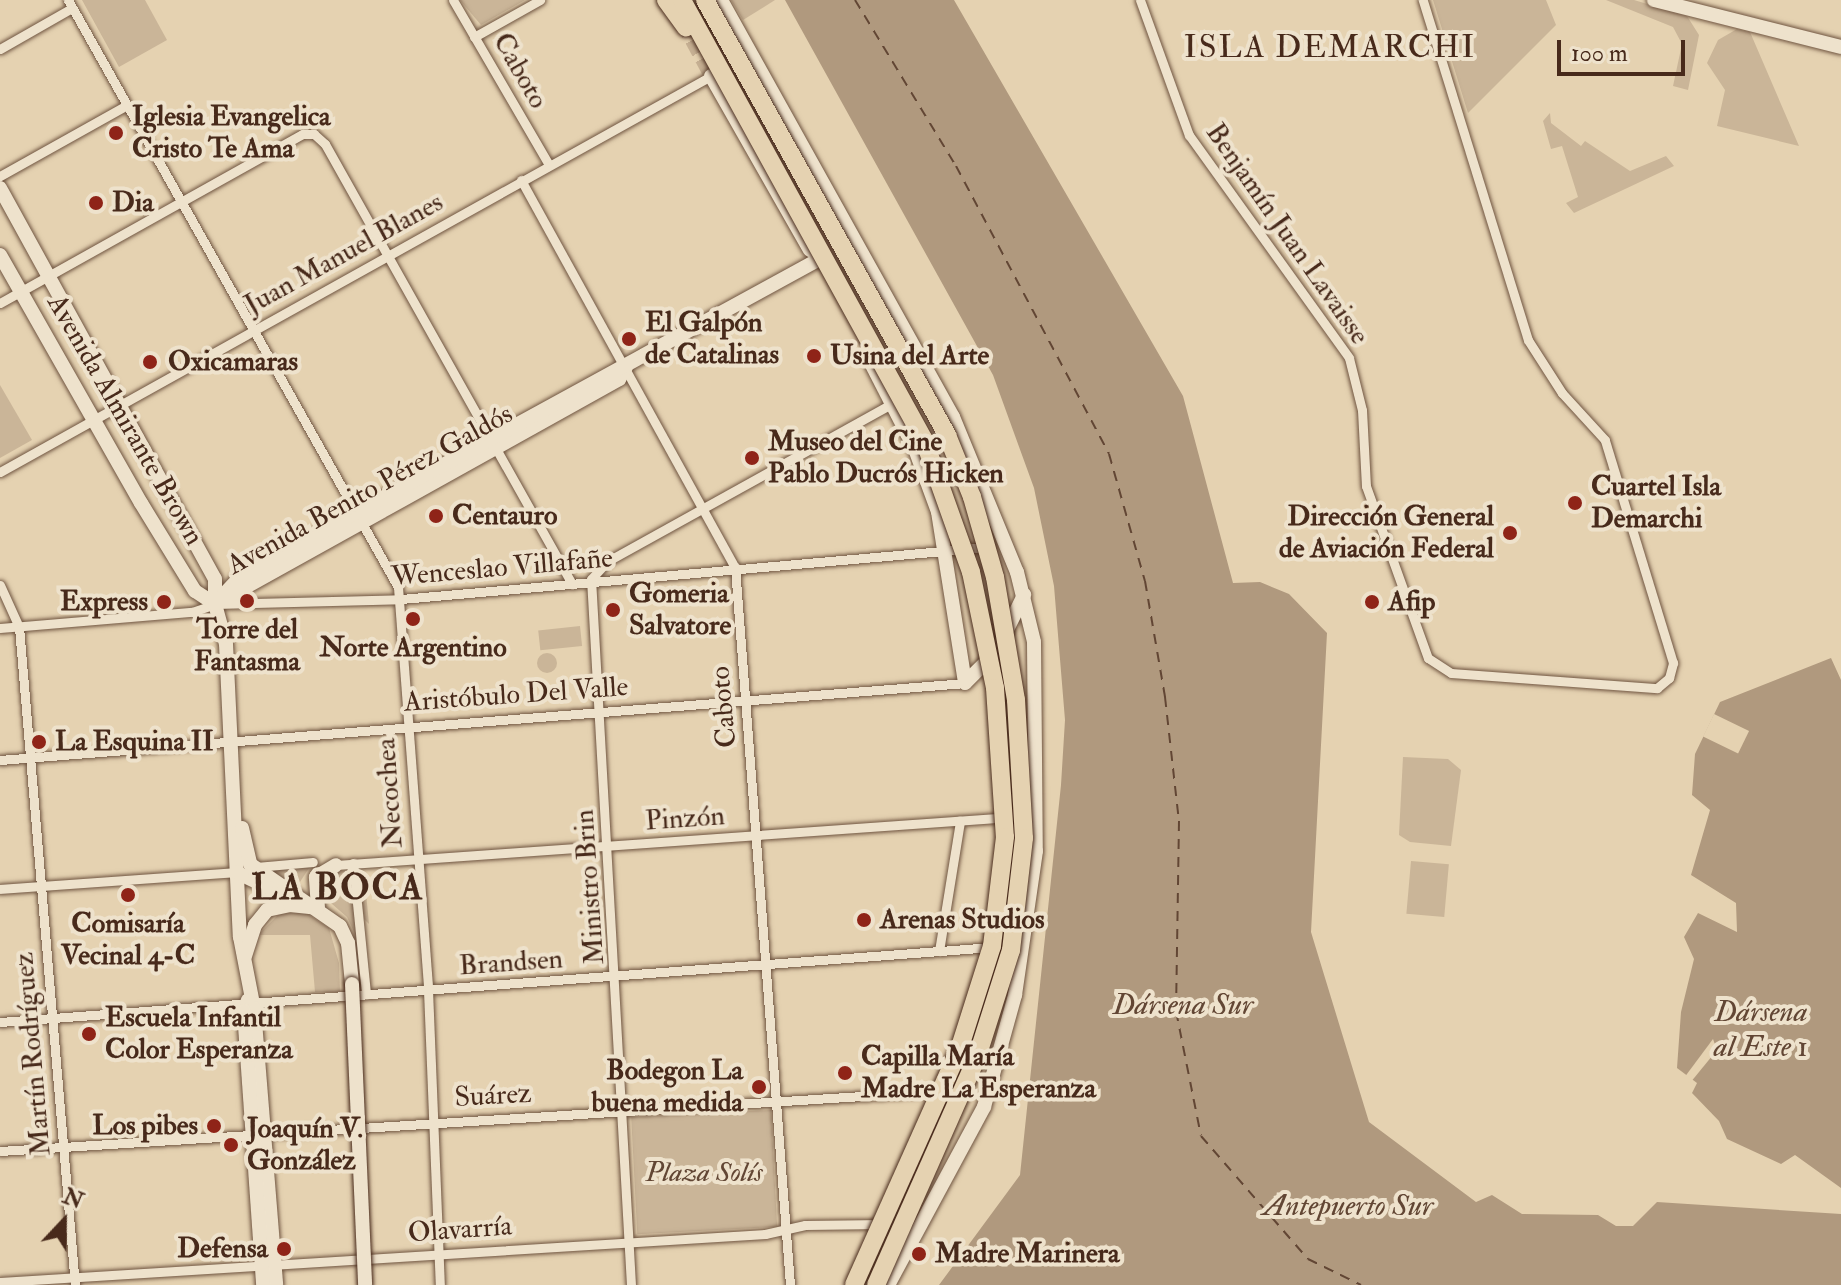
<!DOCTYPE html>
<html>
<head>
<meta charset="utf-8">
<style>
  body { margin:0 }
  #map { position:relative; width:1841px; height:1285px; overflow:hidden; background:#e5d2b1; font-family:"IM FELL Double Pica",serif }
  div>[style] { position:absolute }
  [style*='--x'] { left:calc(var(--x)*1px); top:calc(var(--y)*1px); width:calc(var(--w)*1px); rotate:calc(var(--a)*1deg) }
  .green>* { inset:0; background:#cab598; transform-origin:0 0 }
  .round { border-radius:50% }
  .water>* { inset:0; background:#b0997e }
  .pier>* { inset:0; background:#e5d2b1; transform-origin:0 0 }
  .ferry>* { height:2px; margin-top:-1px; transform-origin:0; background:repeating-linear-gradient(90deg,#624634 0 10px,transparent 0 18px) }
  .secondary-tunnel>* { height:14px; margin-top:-7px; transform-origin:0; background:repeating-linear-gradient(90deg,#c6b093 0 14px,transparent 0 21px) }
  .roads { filter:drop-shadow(0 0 2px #6f5440) drop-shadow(0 0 2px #6f5440) }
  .street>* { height:9px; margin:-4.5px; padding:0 4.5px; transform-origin:4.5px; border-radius:4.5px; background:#eee2cc }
  .secondary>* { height:14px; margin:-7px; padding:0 7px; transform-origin:7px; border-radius:7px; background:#eee2cc }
  .bridges { filter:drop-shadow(0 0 2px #482a1b) drop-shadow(0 0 2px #482a1b) }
  .secondary-bridge>* { height:14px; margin:-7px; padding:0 7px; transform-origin:7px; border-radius:7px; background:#eee2cc }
  .highway-bridge>* { height:18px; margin:-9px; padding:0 9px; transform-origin:9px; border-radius:9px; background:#e5d2b1 }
  .dots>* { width:22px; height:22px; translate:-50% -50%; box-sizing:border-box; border:4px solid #eee2cc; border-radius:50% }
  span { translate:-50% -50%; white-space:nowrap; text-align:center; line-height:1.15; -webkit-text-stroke:8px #eee2cc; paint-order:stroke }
  .street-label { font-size:28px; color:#482a1b }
  .poi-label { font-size:28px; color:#482a1b; font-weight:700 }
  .left { translate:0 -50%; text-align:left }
  .right { translate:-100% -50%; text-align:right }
  .park-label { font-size:28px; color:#624634; font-style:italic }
  .water-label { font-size:30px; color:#624634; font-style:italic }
  .quarter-label { font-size:32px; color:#482a1b; letter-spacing:2px }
  .district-label { font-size:36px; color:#482a1b; font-weight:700; letter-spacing:2px }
  .north { position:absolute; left:24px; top:1181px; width:80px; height:80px; -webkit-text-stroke:6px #eee2cc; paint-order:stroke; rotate:22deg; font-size:22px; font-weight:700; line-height:32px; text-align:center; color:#482a1b }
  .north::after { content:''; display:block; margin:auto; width:28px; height:36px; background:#482a1b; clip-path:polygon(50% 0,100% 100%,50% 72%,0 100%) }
  .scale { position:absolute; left:1557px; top:40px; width:128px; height:36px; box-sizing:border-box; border:4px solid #482a1b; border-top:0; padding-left:10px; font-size:24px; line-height:28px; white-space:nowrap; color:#482a1b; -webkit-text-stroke:6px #eee2cc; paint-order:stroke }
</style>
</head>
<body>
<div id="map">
  <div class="green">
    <div style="clip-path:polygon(82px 0,145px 0,167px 40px,119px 67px)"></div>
    <div style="clip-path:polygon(460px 0,525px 0,481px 25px)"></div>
    <div style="clip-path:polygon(731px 0,775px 0,743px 20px)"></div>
    <div style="clip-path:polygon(1433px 0,1546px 0,1556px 25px,1468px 113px)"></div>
    <div style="clip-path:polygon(1606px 0,1634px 0,1687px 16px,1699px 35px,1688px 90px,1673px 86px,1682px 44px,1673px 27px)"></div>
    <div style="clip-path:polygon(1737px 29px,1750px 32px,1799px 146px,1717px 126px,1725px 90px,1707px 63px,1718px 40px)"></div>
    <div style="clip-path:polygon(1550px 113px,1551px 123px,1581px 146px,1585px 141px,1630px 171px,1666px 156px,1674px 166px,1574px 213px,1566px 203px,1578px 197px,1562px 146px,1551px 149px,1543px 121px)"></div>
    <div style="clip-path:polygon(0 385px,32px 440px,0 458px)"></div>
    <div style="left:580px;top:626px;width:20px;height:42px;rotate:84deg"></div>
    <div class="round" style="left:537px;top:653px;width:20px;height:20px"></div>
    <div style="clip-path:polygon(1403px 757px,1448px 759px,1461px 770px,1451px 846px,1410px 842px,1399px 835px)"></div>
    <div style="left:1411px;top:861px;width:38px;height:53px;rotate:5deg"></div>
    <div style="clip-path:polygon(311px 865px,298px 885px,266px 870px)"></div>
    <div style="clip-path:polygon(348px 870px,349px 884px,359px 942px,347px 917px,324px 897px,322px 875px)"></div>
    <div style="clip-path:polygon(358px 872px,364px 873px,369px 924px,364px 919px)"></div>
    <div style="clip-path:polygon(280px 913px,306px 913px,329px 928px,339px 963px,340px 992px,315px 992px,310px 935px,258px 935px)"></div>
    <div style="left:771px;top:1110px;width:117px;height:140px;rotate:87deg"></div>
  </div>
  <div class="water">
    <div style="clip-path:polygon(785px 0,954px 0,1183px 396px,1233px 583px,1260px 582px,1289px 594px,1327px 633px,1311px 932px,1369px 1122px,1476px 1202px,1492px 1195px,1522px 1214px,1598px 1215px,1616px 1226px,1633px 1226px,1657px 1202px,1841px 1214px,1841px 1285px,939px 1285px,1020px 1175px,1061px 785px,1065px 720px,1054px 586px,1034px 488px,993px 375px)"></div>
    <div style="clip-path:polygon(1831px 658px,1841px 680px,1841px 1188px,1795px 1155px,1781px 1164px,1727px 1139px,1719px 1121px,1692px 1093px,1697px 1083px,1677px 1068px,1681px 1012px,1694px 959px,1684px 937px,1698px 913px,1737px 932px,1736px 903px,1691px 875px,1710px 810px,1692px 795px,1695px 754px,1720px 702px)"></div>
  </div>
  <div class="pier">
    <div style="left:1714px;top:714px;width:39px;height:25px;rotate:26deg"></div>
    <div style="clip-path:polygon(1713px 1039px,1717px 1050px,1690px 1083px,1684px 1078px)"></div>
  </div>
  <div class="ferry">
    <div style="--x:855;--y:0;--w:194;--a:58.7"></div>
    <div style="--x:956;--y:166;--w:326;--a:62"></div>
    <div style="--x:1109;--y:454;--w:132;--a:74.2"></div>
    <div style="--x:1145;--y:581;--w:118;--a:80.2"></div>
    <div style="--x:1165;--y:697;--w:125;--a:83.6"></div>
    <div style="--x:1179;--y:821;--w:190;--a:90.9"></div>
    <div style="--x:1176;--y:1011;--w:127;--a:78.7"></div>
    <div style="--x:1201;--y:1136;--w:163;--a:49"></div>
    <div style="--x:1308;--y:1259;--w:59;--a:26.1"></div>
  </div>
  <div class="secondary-tunnel">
    <div style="--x:682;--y:22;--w:61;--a:61.8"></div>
  </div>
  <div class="roads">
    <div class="street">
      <div style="--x:68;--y:0;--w:673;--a:60.66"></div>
      <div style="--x:398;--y:587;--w:404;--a:85.7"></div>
      <div style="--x:428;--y:990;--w:295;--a:87.7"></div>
      <div style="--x:453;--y:0;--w:191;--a:59.8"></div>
      <div style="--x:1140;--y:0;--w:144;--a:70.1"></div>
      <div style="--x:1189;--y:135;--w:274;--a:54.3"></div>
      <div style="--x:1349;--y:358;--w:54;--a:76"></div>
      <div style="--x:1362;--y:410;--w:76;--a:87"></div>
      <div style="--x:1366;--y:486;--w:183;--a:70.2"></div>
      <div style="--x:1428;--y:658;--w:27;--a:33"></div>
      <div style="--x:1451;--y:673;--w:207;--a:4.2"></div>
      <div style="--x:1657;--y:688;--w:16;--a:-40"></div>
      <div style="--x:1669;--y:678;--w:16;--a:-75"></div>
      <div style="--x:1673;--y:663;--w:233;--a:-107"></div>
      <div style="--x:1605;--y:440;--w:64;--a:-132.5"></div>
      <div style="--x:1562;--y:393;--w:63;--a:-122.7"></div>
      <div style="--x:1528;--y:340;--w:356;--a:-107.2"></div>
      <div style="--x:474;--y:37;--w:76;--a:-29.3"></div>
      <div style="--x:0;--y:49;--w:83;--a:-29.7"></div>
      <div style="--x:0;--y:176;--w:145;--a:-29.2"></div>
      <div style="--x:521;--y:180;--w:442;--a:61.1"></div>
      <div style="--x:735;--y:567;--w:720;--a:85.62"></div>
      <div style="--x:0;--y:303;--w:347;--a:-29.2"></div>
      <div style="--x:303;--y:134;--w:11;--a:0"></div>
      <div style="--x:314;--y:134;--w:15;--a:42"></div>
      <div style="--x:325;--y:144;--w:505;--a:60.69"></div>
      <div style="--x:0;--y:472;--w:814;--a:-29.12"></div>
      <div style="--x:0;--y:585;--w:46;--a:65.7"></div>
      <div style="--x:19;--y:627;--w:660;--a:85.14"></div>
      <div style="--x:0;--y:628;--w:193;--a:-4.8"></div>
      <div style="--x:192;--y:612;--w:24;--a:-19"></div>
      <div style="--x:215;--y:604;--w:186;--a:-1.5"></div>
      <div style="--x:401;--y:599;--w:589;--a:-5.06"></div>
      <div style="--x:0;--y:760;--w:968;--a:-4.56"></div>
      <div style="--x:353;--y:863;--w:132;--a:84.3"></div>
      <div style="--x:336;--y:865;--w:691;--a:-4.07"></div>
      <div style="--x:256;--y:867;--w:57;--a:-5"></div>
      <div style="--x:0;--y:889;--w:237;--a:-4.1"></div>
      <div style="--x:939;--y:951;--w:132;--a:-80.8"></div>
      <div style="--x:0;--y:1022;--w:996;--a:-4.32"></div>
      <div style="--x:0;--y:1151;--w:943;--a:-3.65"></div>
      <div style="--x:0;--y:1282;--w:767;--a:-3.59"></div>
      <div style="--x:765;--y:1234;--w:41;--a:-12.7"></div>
      <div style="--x:805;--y:1225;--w:78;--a:-0.7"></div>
      <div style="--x:631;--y:1285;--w:707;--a:-93.24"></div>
      <div style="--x:591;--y:579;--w:25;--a:-47"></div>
      <div style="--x:608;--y:561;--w:326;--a:-29"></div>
    </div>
    <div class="secondary">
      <div style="--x:721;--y:0;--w:477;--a:60.9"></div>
      <div style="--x:953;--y:417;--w:168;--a:67.6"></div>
      <div style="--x:1017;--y:572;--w:72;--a:76.3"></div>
      <div style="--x:1034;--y:642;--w:209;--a:89.5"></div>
      <div style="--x:1036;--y:851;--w:146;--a:98.3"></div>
      <div style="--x:1015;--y:995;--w:116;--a:105.5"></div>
      <div style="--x:984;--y:1107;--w:202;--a:118.3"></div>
      <div style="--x:1654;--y:0;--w:193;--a:14.1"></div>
      <div style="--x:711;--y:76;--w:200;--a:60.4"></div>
      <div style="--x:0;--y:188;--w:446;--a:61.2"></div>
      <div style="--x:215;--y:579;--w:25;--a:90"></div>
      <div style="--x:215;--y:604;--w:41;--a:74.6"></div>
      <div style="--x:226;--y:644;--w:293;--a:87.3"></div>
      <div style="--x:240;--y:937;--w:73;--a:79"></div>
      <div style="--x:254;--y:1009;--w:277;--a:85.4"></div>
      <div style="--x:0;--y:255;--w:285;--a:60.4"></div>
      <div style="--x:141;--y:503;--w:103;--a:58.5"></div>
      <div style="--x:195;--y:591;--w:24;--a:33"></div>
      <div style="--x:871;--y:363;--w:97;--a:62.9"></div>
      <div style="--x:915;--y:449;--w:67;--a:69.9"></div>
      <div style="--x:938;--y:512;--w:173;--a:81"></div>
      <div style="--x:219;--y:602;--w:458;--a:-29.1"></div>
      <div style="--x:619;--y:379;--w:14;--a:-60"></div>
      <div style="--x:215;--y:604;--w:33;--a:-47"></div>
      <div style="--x:237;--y:580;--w:136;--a:-29.6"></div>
      <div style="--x:355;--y:513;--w:525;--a:-28.66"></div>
      <div style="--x:965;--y:683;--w:44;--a:-45"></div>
      <div style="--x:996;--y:652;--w:64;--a:-63.8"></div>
      <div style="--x:242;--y:828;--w:37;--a:77"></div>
      <div style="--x:250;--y:864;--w:109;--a:34.6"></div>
      <div style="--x:340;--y:926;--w:19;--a:65"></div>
      <div style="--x:348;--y:943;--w:41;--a:84.4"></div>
      <div style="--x:236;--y:872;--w:69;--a:25.8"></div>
      <div style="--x:318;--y:908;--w:31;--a:-94"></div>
      <div style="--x:316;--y:877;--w:23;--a:-31"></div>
      <div style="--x:245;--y:956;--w:33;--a:-72"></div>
      <div style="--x:255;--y:925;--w:19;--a:-51"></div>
      <div style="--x:267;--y:910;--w:24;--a:-12"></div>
      <div style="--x:290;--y:905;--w:27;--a:6"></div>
      <div style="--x:248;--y:1000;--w:12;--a:110"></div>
      <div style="--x:244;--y:1011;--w:275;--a:86"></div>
    </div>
  </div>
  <div class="bridges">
    <div class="secondary-bridge">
      <div style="--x:352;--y:984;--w:301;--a:87.5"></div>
    </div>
    <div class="highway-bridge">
      <div style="--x:666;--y:0;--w:34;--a:54"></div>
      <div style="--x:682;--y:0;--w:502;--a:61.19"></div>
      <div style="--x:924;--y:440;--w:140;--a:70.4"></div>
      <div style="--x:971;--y:572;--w:118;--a:78.3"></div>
      <div style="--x:995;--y:688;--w:149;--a:86.2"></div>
      <div style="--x:1005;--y:837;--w:110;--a:96.8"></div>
      <div style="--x:992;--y:946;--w:109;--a:107.6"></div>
      <div style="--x:959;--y:1050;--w:257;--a:114.1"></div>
      <div style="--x:705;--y:0;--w:498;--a:60.9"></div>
      <div style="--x:947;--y:435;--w:67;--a:68"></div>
      <div style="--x:972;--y:497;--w:83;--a:74"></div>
      <div style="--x:995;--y:577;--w:125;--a:80.3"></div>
      <div style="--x:1016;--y:700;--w:138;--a:86.7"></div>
      <div style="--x:1024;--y:838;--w:113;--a:96.6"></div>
      <div style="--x:1011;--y:950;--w:112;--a:107.6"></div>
      <div style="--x:977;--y:1057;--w:249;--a:113.9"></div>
    </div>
  </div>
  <div class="dots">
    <div style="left:116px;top:133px;background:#8f2418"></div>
    <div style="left:96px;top:203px;background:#8f2418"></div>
    <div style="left:629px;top:339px;background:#8f2418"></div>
    <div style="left:814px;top:356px;background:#8f2418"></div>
    <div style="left:150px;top:362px;background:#8f2418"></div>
    <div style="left:752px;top:458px;background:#8f2418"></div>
    <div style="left:1575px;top:503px;background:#8f2418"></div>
    <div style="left:436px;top:516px;background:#8f2418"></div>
    <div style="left:1510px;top:533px;background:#8f2418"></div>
    <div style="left:247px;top:601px;background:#8f2418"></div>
    <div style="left:164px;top:602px;background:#8f2418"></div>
    <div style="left:1372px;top:602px;background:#8f2418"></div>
    <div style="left:613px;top:610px;background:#8f2418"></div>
    <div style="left:413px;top:619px;background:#8f2418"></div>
    <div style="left:39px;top:742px;background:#8f2418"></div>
    <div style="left:128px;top:895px;background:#8f2418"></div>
    <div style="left:864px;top:920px;background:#8f2418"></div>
    <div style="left:89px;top:1034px;background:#8f2418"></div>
    <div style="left:845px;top:1073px;background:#8f2418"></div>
    <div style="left:759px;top:1087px;background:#8f2418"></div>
    <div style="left:214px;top:1126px;background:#8f2418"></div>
    <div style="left:231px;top:1145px;background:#8f2418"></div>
    <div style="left:284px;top:1249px;background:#8f2418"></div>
    <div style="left:919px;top:1254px;background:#8f2418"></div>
  </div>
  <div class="street-label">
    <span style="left:520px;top:71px;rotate:60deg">Caboto</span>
    <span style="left:1287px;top:234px;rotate:55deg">Benjamín Juan Lavaisse</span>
    <span style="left:344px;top:254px;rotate:-29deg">Juan Manuel Blanes</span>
    <span style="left:125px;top:420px;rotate:60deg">Avenida Almirante Brown</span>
    <span style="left:370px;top:490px;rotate:-29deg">Avenida Benito Pérez Galdós</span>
    <span style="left:502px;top:568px;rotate:-5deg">Wenceslao Villafañe</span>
    <span style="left:516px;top:695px;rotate:-4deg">Aristóbulo Del Valle</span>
    <span style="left:724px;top:707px;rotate:-95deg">Caboto</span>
    <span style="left:390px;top:793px;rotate:-94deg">Necochea</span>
    <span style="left:685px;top:819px;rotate:-4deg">Pinzón</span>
    <span style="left:590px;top:887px;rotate:-94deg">Ministro Brin</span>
    <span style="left:511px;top:963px;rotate:-4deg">Brandsen</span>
    <span style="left:33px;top:1054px;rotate:-95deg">Martín Rodríguez</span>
    <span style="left:493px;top:1096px;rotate:-3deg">Suárez</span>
    <span style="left:460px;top:1230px;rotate:-4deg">Olavarría</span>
  </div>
  <div class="poi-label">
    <span class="left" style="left:132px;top:133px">Iglesia Evangelica<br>Cristo Te Ama</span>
    <span class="left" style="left:112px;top:203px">Dia</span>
    <span class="left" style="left:645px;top:339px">El Galpón<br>de Catalinas</span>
    <span class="left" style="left:830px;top:356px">Usina del Arte</span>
    <span class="left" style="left:168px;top:362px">Oxicamaras</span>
    <span class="left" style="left:768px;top:458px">Museo del Cine<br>Pablo Ducrós Hicken</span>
    <span class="left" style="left:1591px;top:503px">Cuartel Isla<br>Demarchi</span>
    <span class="left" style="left:452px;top:516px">Centauro</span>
    <span class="right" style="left:1494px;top:533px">Dirección General<br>de Aviación Federal</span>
    <span class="left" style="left:629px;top:610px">Gomeria<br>Salvatore</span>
    <span class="right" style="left:148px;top:602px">Express</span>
    <span class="left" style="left:1388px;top:602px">Afip</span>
    <span style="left:247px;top:646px">Torre del<br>Fantasma</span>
    <span style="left:413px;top:648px">Norte Argentino</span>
    <span class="left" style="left:55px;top:742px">La Esquina II</span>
    <span class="left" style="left:880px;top:920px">Arenas Studios</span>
    <span style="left:128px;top:940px">Comisaría<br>Vecinal 4-C</span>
    <span class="left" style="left:105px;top:1034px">Escuela Infantil<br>Color Esperanza</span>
    <span class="left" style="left:861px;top:1073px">Capilla María<br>Madre La Esperanza</span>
    <span class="right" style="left:743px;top:1087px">Bodegon La<br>buena medida</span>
    <span class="right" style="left:198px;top:1126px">Los pibes</span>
    <span class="left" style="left:247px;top:1145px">Joaquín V.<br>González</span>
    <span class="right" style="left:268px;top:1249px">Defensa</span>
    <span class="left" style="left:935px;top:1254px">Madre Marinera</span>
  </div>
  <div class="park-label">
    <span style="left:704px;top:1173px">Plaza Solís</span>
  </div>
  <div class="water-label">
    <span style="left:1183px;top:1005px">Dársena Sur</span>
    <span style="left:1761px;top:1029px">Dársena<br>al Este 1</span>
    <span style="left:1348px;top:1206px">Antepuerto Sur</span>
  </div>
  <div class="quarter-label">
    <span style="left:1330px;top:47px">ISLA DEMARCHI</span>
  </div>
  <div class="district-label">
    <span style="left:338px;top:888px">LA BOCA</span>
  </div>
  <div class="north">N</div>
  <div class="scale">100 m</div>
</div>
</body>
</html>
